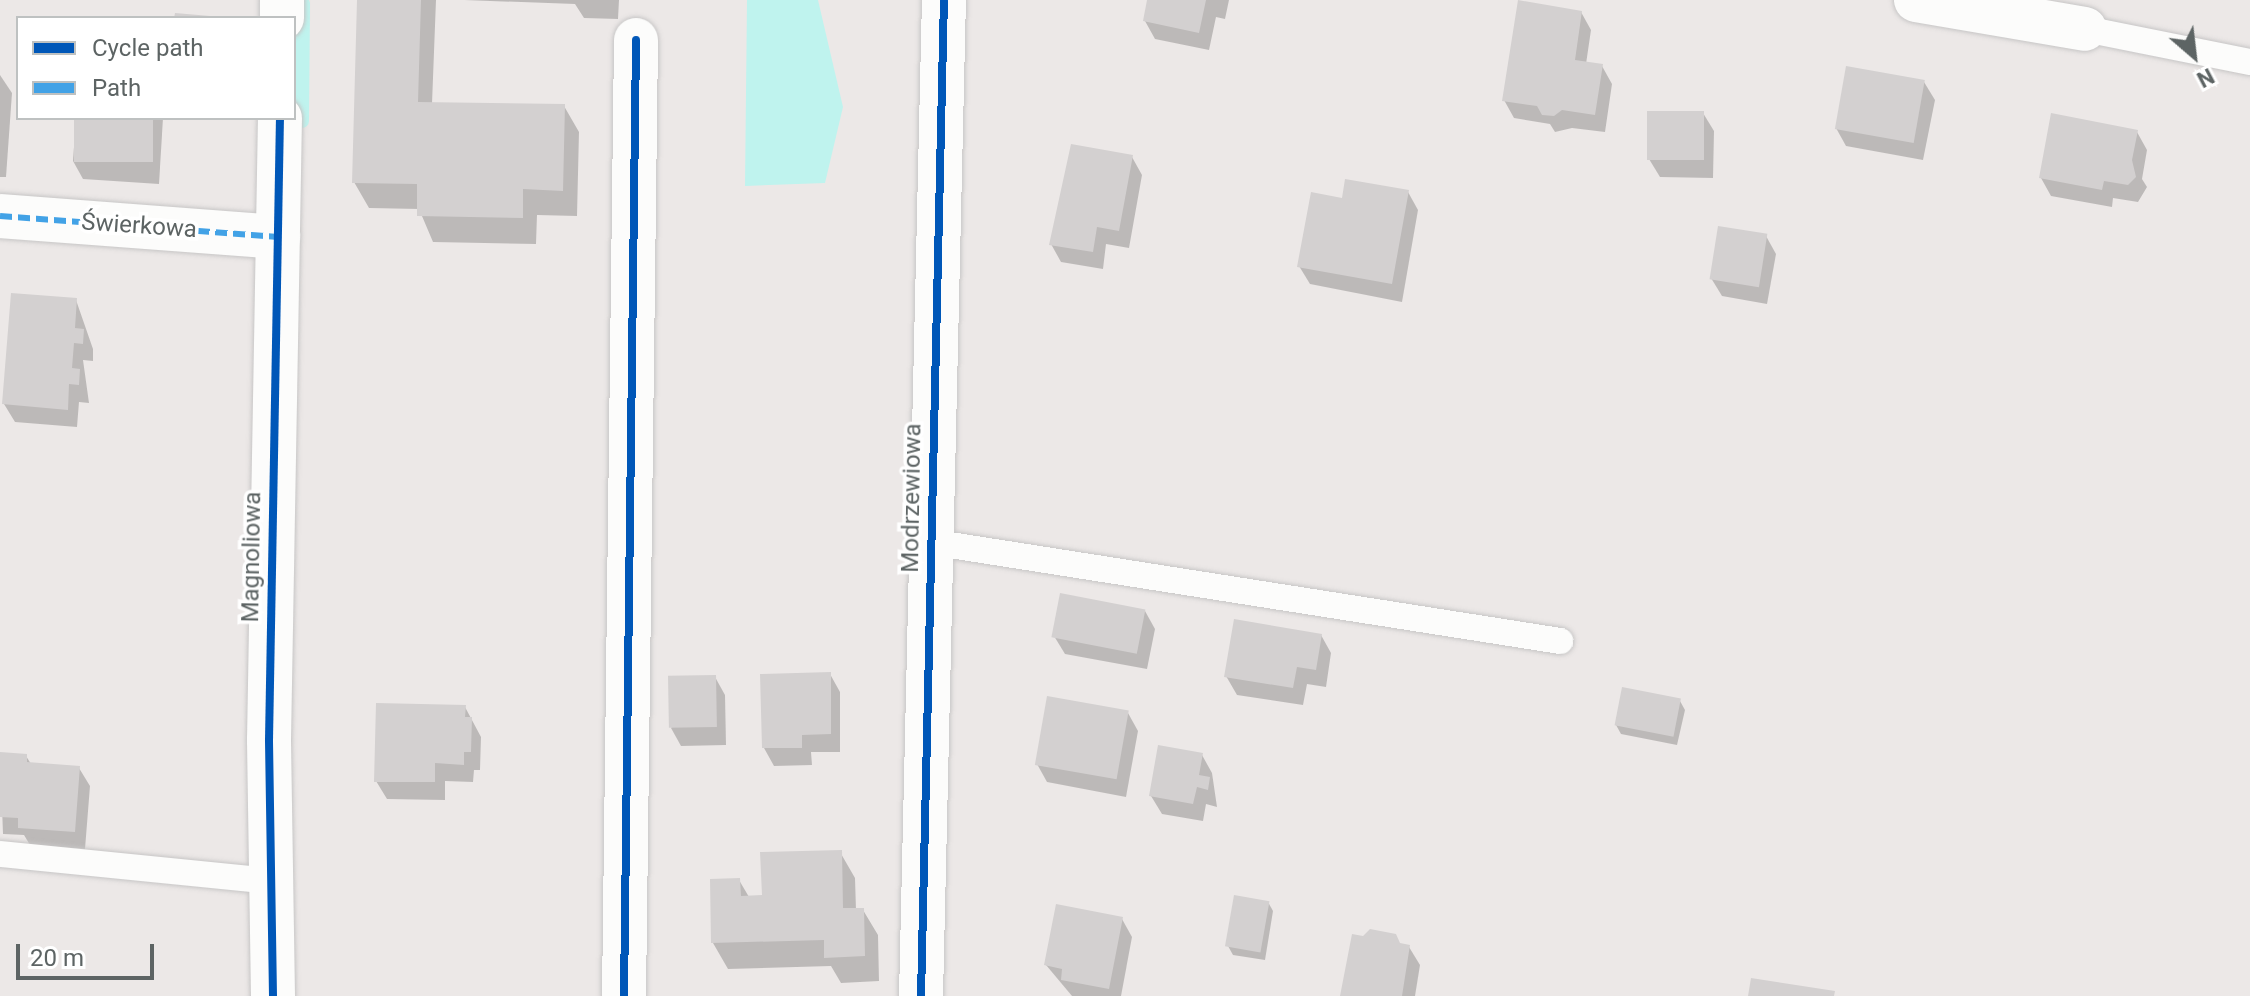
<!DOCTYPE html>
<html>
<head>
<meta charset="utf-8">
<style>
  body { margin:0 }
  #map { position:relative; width:2250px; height:996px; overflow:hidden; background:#ece8e7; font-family:Roboto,sans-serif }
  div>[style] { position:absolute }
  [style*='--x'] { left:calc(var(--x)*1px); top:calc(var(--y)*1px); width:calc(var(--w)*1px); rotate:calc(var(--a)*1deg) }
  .water>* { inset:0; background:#bff3ee }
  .shadow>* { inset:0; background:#0003 }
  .stream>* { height:14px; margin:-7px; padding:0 7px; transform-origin:7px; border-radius:7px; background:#bff3ee }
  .building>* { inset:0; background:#d3d0d0; transform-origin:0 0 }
  .roads { filter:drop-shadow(0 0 2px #c7c6c6) drop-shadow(0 0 2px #c7c6c6) }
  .service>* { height:26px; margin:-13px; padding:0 13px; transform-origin:13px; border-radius:13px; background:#fcfcfb }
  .minor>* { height:44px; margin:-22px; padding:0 22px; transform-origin:22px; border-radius:22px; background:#fcfcfb }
  .quiet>* { height:6px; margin-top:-3px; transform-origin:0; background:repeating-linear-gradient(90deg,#42a2e6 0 12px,transparent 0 18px) }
  .cycleway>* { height:8px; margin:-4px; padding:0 4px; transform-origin:4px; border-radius:4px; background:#0057b8 }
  span { translate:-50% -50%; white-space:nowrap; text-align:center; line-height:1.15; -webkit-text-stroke:7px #fff; paint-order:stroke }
  .street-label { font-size:24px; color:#5d6464 }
  .legend { position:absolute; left:16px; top:16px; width:280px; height:104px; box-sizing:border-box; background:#fff; border:2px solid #bec1c1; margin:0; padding:10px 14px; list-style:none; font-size:24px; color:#5d6464 }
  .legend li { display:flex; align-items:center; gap:16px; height:40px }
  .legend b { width:40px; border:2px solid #bec1c1 }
  .north { position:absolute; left:2154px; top:16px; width:80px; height:80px; -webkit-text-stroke:6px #fff; paint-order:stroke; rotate:152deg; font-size:22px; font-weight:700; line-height:32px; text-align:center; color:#5d6464 }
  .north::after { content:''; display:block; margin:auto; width:28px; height:36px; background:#5d6464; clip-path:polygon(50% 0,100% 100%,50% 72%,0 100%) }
  .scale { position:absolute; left:16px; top:944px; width:138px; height:36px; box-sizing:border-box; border:4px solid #5d6464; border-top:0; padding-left:10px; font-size:24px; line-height:28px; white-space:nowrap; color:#5d6464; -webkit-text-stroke:6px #fff; paint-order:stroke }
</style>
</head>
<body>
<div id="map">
  <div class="water">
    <div style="clip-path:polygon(747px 0,818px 0,843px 107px,825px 183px,745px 186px)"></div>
  </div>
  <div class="shadow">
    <div style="clip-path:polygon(360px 0,436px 0,432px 104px,564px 106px,579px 132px,577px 216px,537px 215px,536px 244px,433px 242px,419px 209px,369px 208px,354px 182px)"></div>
    <div style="clip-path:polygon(464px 0,619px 0,618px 19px,584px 18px,575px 4px)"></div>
    <div style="clip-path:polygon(1149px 0,1229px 0,1225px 19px,1216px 17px,1209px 50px,1155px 39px,1145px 21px)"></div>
    <div style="clip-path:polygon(1581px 12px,1591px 30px,1586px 64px,1602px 66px,1612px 84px,1605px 132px,1572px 128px,1555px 132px,1550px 124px,1514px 118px,1504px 100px)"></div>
    <div style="clip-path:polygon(0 75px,12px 93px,6px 177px,0 177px)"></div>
    <div style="clip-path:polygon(1924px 82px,1935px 100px,1923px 160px,1846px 146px,1836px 128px)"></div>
    <div style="clip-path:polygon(1703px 113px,1714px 131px,1713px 178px,1660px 177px,1649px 159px)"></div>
    <div style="clip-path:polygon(76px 118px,163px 118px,159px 184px,83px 179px,73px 161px)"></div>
    <div style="clip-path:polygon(2137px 132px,2147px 150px,2142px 179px,2147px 187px,2138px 202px,2113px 198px,2112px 207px,2051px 196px,2041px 178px)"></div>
    <div style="clip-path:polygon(1132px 157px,1142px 175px,1129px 248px,1106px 244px,1103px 269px,1061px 262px,1051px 244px)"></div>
    <div style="clip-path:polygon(1408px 192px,1418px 210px,1402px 302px,1310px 284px,1299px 266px,1344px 200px)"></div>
    <div style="clip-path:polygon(1766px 236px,1776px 254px,1767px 304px,1722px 296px,1711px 278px)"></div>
    <div style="clip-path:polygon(76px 300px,93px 349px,93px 361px,83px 360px,89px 403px,79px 402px,77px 427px,15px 422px,4px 404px)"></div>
    <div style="clip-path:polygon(1145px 611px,1155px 629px,1147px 669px,1065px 654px,1054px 636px)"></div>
    <div style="clip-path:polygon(1321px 635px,1331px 653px,1326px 687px,1307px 684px,1303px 705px,1237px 695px,1226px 676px)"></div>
    <div style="clip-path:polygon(830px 674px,840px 692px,840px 752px,811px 752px,812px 765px,774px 766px,764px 748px)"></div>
    <div style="clip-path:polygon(715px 677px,725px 695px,726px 745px,681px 746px,671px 728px)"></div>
    <div style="clip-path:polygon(1680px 701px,1685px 710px,1677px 745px,1621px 734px,1616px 725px)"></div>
    <div style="clip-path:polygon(465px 707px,481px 737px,480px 770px,474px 770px,473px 782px,445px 781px,445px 800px,387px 799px,376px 781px)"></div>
    <div style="clip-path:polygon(1128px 713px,1138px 731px,1126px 797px,1047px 782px,1037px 764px)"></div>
    <div style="clip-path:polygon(0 754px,26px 756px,31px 764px,79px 768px,90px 786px,85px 849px,30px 845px,24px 835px,3px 834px)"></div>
    <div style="clip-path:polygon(1202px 755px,1212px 773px,1217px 807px,1206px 804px,1203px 821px,1162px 814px,1151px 796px)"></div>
    <div style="clip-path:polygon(840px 852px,855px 878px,856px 910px,863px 910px,878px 935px,879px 981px,841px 983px,831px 966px,728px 969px,713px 943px,739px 880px,749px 897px,764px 897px)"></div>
    <div style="clip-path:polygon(1268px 902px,1273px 911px,1265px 960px,1233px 955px,1228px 946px)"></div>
    <div style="clip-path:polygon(1122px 919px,1132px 937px,1121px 996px,1072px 996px,1046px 965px)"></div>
    <div style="clip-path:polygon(1400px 945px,1409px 947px,1420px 965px,1415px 996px,1342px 996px)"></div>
  </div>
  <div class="stream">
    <div style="--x:302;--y:121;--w:117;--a:-89.5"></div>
  </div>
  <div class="building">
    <div style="clip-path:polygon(357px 0,421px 0,418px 102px,565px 104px,563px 191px,523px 189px,523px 218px,417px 216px,417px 184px,352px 183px)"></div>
    <div style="clip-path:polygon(1147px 0,1206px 0,1199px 33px,1143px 21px)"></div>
    <div style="clip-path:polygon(1518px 0,1582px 11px,1575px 60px,1603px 64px,1595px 115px,1562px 110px,1554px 116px,1542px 115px,1537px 106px,1502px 101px)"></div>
    <div style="clip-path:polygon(175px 13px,210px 16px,210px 18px,174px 18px)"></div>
    <div style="left:1846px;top:66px;width:80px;height:64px;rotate:10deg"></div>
    <div style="left:1647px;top:111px;width:57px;height:49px"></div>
    <div style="clip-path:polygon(2051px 113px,2138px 130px,2132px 160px,2136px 177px,2128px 185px,2104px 181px,2102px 190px,2039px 178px)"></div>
    <div style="left:74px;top:118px;width:79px;height:44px"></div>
    <div style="clip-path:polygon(1071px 144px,1133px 155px,1119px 231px,1097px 227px,1093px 252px,1049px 245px)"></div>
    <div style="clip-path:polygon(1345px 179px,1409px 190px,1392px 284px,1297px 267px,1311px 192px,1342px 198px)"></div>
    <div style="left:1718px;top:226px;width:50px;height:54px;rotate:9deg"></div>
    <div style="clip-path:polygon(11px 293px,77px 298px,75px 328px,84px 329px,83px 344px,74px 343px,72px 368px,80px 369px,79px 385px,69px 384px,68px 410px,2px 404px)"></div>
    <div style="left:1060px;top:593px;width:87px;height:45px;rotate:11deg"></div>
    <div style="clip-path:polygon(1234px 619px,1322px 634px,1316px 670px,1297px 667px,1293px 688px,1224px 677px)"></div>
    <div style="clip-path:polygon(831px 672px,831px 734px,802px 735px,802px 748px,762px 748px,760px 674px)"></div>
    <div style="left:716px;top:675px;width:52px;height:48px;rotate:89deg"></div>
    <div style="left:1622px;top:687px;width:60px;height:39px;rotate:11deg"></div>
    <div style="left:1047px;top:696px;width:83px;height:70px;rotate:10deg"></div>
    <div style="clip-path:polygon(376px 703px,466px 705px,465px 717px,472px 717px,471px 752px,464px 752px,464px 765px,435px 763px,435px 782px,374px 782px)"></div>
    <div style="clip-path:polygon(1158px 745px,1203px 753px,1199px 775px,1210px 777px,1208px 790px,1197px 787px,1193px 804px,1149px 796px)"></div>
    <div style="clip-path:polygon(0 752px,27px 754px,27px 762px,80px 766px,75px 832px,18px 828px,18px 818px,0 817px)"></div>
    <div style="clip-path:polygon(842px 850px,843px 908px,864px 908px,865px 956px,824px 958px,824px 940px,711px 943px,710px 879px,740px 878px,741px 896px,762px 895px,760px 852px)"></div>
    <div style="left:1234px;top:895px;width:36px;height:52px;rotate:10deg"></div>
    <div style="clip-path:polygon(1056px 904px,1123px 917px,1109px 989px,1061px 980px,1062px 969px,1044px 965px)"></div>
    <div style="clip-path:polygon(1370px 929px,1396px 934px,1400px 943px,1410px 945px,1402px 996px,1340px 996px,1352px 934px,1363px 936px)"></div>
    <div style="clip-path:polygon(1751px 978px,1835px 991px,1834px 996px,1748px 996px)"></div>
  </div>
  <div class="roads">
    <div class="service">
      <div style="--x:2085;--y:29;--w:168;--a:11.3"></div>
      <div style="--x:931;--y:542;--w:637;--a:8.94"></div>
      <div style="--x:0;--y:854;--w:273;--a:5.7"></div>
    </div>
    <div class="minor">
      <div style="--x:1916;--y:0;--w:171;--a:9.7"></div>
      <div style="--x:282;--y:18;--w:18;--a:-90"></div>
      <div style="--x:0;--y:216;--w:279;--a:4.3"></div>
      <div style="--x:273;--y:996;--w:256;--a:-90.9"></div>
      <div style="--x:269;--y:740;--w:622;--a:-88.99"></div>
      <div style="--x:624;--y:996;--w:956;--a:-89.28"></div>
      <div style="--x:921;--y:996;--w:996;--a:-88.68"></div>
    </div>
  </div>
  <div class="quiet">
    <div style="--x:0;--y:216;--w:279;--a:4.3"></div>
  </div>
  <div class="cycleway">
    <div style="--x:273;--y:996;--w:256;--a:-90.9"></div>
    <div style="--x:269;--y:740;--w:622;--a:-88.99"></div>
    <div style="--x:624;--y:996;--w:956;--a:-89.28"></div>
    <div style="--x:921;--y:996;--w:996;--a:-88.68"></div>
  </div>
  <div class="street-label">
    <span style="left:139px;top:226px;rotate:4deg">Świerkowa</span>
    <span style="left:912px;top:498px;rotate:-89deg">Modrzewiowa</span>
    <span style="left:252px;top:557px;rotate:-89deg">Magnoliowa</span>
  </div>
  <ul class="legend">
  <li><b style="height:10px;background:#0057b8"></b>Cycle path</li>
  <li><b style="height:10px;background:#42a2e6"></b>Path</li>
  </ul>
  <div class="north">N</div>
  <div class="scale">20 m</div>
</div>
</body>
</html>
